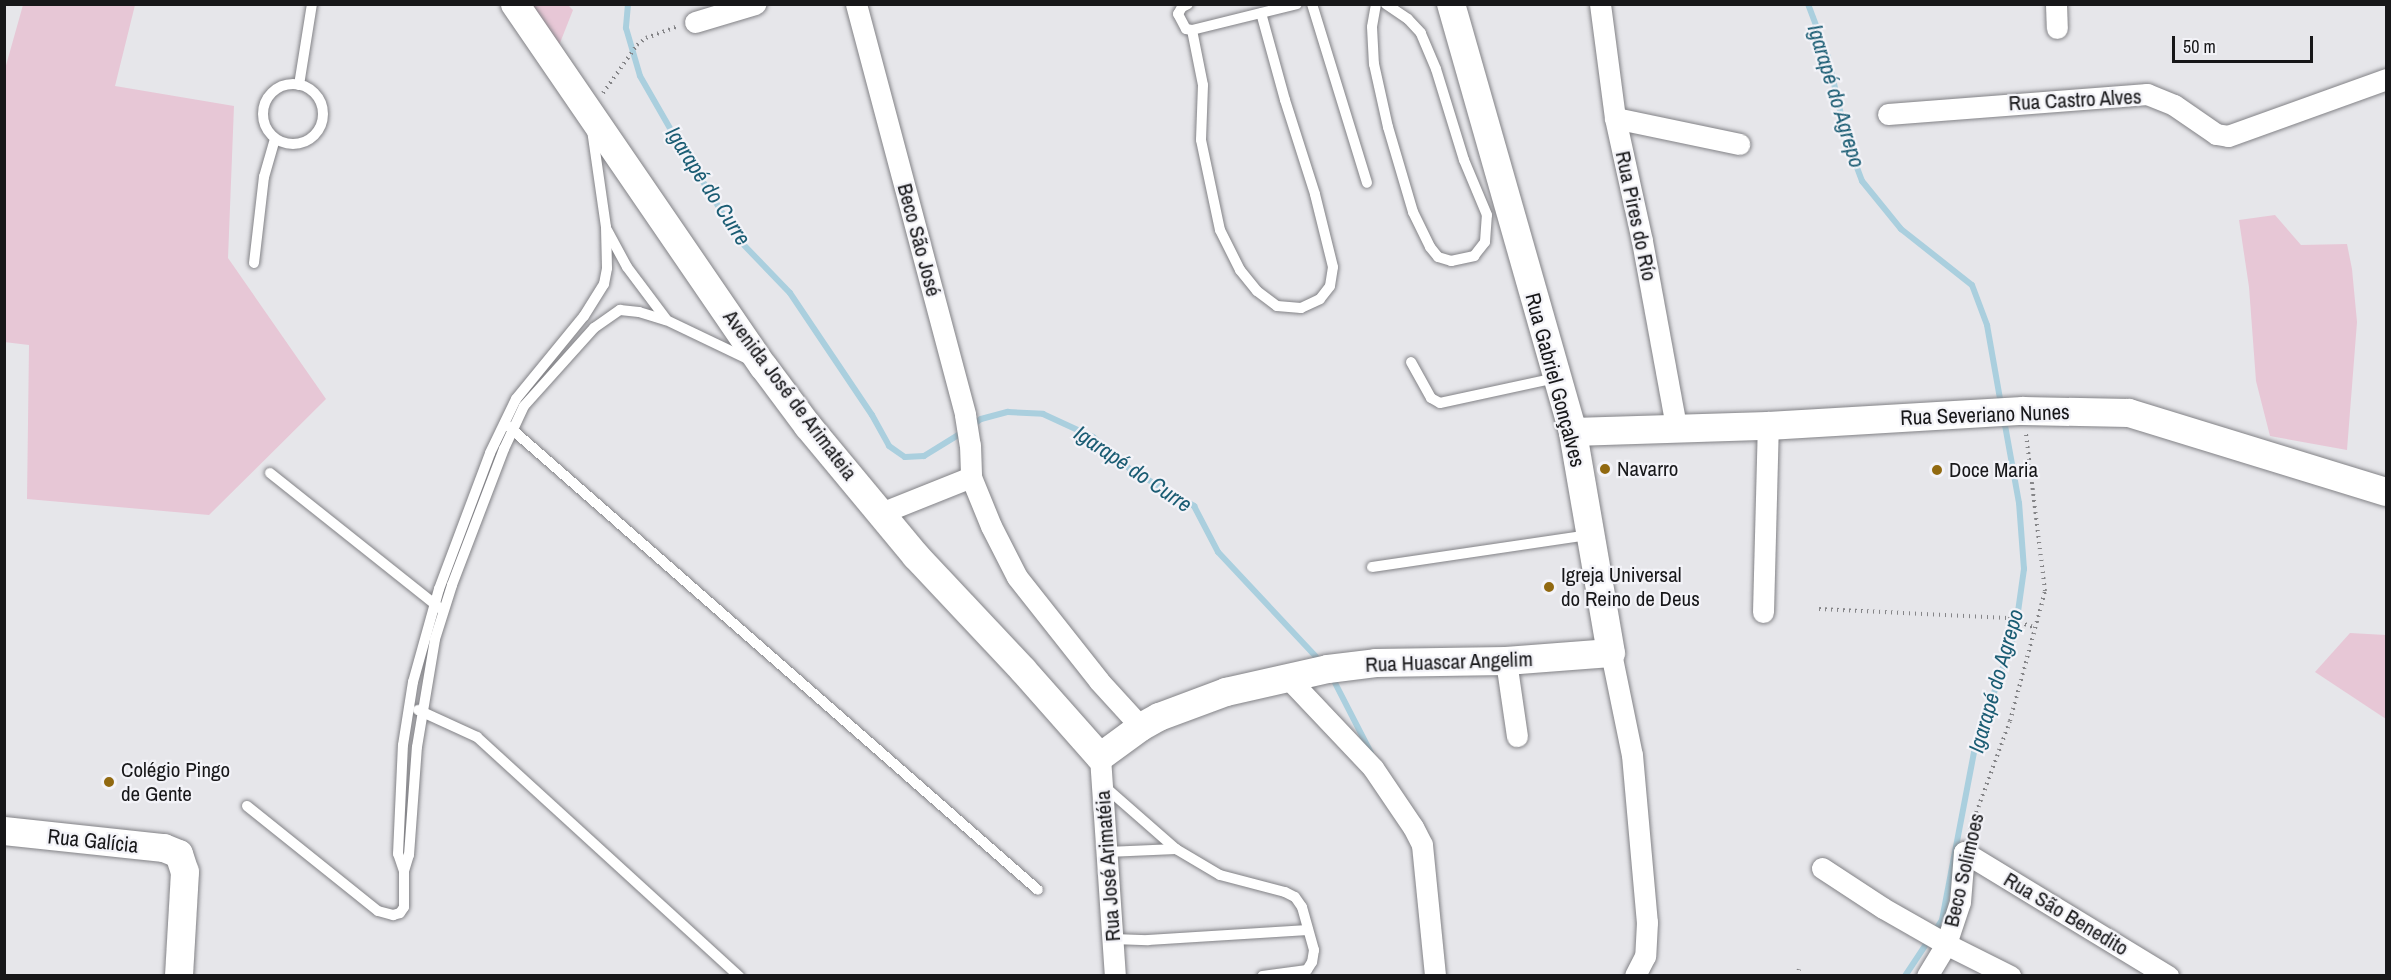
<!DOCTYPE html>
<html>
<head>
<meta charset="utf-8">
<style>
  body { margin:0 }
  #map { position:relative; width:2391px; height:980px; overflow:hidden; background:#e6e6ea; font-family:"Archivo Narrow",sans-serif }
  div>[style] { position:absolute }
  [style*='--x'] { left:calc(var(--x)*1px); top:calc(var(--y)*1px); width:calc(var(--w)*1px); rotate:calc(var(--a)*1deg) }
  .green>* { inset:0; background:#e7c7d6 }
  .stream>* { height:6px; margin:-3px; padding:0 3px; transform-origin:3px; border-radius:3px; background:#aacfde }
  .path>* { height:4px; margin-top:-2px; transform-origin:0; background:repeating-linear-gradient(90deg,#858588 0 1.5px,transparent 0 6px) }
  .roads { filter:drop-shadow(0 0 2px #828286) drop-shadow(0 0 2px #828286) }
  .lane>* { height:10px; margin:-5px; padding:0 5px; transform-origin:5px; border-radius:5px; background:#fff }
  .lane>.ring { margin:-5px; padding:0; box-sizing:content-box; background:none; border:10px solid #fff; border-radius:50% }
  .street>* { height:21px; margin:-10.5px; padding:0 10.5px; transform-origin:10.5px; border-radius:10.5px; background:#fff }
  .secondary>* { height:28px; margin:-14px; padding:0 14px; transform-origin:14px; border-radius:14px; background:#fff }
  .dots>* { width:16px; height:16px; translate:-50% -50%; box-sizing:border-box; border:3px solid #f3f3f8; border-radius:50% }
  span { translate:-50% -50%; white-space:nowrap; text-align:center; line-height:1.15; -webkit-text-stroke:4.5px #f3f3f8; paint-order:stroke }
  .street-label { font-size:21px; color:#171719 }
  .poi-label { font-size:21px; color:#171719 }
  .left { translate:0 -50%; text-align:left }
  .water-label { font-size:22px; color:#1a5c73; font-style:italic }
  .frame { position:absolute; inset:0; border:6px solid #171719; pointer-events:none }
  .scale { position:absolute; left:2172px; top:36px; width:141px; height:27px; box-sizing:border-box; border:3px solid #171719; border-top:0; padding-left:8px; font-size:18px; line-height:21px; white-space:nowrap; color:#171719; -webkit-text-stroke:4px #f3f3f8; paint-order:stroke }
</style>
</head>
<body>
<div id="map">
  <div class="green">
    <div style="clip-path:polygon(23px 5px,135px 5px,115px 86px,234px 106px,228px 258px,326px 399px,209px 515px,27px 499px,29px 345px,4px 342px,5px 69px)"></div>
    <div style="clip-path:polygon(527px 5px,568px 5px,573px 10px,558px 48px)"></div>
    <div style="clip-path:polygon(2275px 215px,2301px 245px,2347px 244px,2352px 269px,2357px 322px,2347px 450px,2270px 436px,2256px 381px,2249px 287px,2239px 220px)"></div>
    <div style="clip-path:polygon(2350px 633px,2386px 635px,2386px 719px,2315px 672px)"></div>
  </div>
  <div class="stream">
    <div style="--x:628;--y:4;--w:24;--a:95"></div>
    <div style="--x:626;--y:28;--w:50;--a:73.7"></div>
    <div style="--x:640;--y:76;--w:76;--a:60.1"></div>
    <div style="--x:678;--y:142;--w:117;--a:57.9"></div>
    <div style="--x:740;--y:241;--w:72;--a:46.1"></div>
    <div style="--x:790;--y:293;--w:147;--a:56.1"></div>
    <div style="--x:872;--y:415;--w:35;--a:61"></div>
    <div style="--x:889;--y:446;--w:19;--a:35"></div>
    <div style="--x:905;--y:457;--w:19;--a:-3"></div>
    <div style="--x:924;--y:456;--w:46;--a:-31.6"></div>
    <div style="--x:1808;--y:4;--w:57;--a:69.3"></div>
    <div style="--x:1828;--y:57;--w:86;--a:77.3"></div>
    <div style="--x:1847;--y:141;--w:43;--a:69.4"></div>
    <div style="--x:1862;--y:181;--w:62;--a:50.9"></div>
    <div style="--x:1901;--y:229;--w:90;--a:38.3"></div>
    <div style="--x:1972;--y:285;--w:43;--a:69.4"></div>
    <div style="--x:1987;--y:325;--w:80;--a:80"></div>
    <div style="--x:971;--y:426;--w:12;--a:-35"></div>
    <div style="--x:981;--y:419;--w:28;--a:-15"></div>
    <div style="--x:1008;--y:412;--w:35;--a:3"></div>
    <div style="--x:1043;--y:414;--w:55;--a:24.7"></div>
    <div style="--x:1093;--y:437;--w:50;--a:41"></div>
    <div style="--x:1131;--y:470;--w:73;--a:29.7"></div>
    <div style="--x:1194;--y:506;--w:52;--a:62.4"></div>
    <div style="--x:1218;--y:552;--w:149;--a:46.9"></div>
    <div style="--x:1332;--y:677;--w:85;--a:62.8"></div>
    <div style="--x:1905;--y:976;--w:67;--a:-56.5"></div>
    <div style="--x:1942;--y:920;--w:176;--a:-79.2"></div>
    <div style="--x:1975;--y:747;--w:121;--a:-70.7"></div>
    <div style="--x:2015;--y:633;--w:65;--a:-82"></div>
    <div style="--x:2024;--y:569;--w:66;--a:-94.3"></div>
    <div style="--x:2019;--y:503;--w:84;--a:-100.2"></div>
  </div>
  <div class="path">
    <div style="--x:603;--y:93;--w:59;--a:-54.7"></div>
    <div style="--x:637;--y:45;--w:11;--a:-38"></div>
    <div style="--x:646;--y:38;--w:33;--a:-20"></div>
    <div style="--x:1819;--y:609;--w:189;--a:2.7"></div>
    <div style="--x:2008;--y:618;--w:29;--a:20"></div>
    <div style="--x:1968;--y:835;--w:121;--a:-69.8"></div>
    <div style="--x:2010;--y:721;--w:135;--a:-74.9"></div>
    <div style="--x:2045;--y:591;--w:159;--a:-96.9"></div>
    <div style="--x:1797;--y:976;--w:7;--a:-74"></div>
  </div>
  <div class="roads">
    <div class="lane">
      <div style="--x:1188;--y:4;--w:7;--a:153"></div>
      <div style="--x:1182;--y:7;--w:8;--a:120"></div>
      <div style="--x:1178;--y:14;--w:17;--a:62"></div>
      <div style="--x:1186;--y:29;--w:6;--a:9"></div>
      <div style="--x:1192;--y:30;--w:108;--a:-13.9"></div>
      <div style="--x:1312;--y:4;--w:187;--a:72.9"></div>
      <div style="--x:1376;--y:4;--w:23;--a:100"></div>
      <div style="--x:1372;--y:27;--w:37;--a:87"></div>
      <div style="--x:1374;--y:64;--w:65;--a:77.5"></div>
      <div style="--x:1388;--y:127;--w:89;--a:73.6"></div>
      <div style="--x:1413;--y:212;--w:39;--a:64"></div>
      <div style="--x:1430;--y:247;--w:13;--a:51"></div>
      <div style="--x:1438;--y:257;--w:14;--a:17"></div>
      <div style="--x:1451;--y:261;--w:24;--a:-12"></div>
      <div style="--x:1474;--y:256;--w:18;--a:-52"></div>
      <div style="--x:1485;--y:242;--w:27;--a:-86"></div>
      <div style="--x:1487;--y:215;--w:60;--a:-112.7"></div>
      <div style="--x:1464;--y:160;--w:95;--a:-107.1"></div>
      <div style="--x:1436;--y:69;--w:39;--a:-113"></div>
      <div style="--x:1421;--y:33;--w:19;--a:-133"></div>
      <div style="--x:1408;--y:19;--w:27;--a:-146"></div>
      <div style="--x:1192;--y:30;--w:56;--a:78.7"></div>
      <div style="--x:1203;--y:85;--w:55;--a:92.1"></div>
      <div style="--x:1201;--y:140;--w:92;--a:78.1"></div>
      <div style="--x:1220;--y:230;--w:45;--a:63.4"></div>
      <div style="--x:1240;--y:270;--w:27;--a:51"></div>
      <div style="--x:1257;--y:291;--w:25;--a:37"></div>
      <div style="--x:1277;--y:306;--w:24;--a:5"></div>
      <div style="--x:1301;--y:308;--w:21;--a:-25"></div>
      <div style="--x:1320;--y:299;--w:16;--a:-52"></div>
      <div style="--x:1330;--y:286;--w:19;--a:-81"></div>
      <div style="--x:1333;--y:267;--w:75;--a:-103.9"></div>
      <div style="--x:1315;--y:194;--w:99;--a:-107.7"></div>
      <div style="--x:1285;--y:100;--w:90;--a:-105.4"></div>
      <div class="ring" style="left:263px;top:84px;width:50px;height:50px"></div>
      <div style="--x:299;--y:85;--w:82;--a:-80.9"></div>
      <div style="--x:607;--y:230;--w:42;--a:61.6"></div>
      <div style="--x:627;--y:267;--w:65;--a:53.1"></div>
      <div style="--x:254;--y:263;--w:87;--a:-83.4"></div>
      <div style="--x:264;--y:177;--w:40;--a:-74"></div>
      <div style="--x:1411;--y:362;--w:41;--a:60.9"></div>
      <div style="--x:1431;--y:398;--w:10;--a:29"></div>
      <div style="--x:1440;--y:403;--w:119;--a:-12.2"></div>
      <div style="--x:508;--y:426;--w:704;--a:41.2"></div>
      <div style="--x:270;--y:473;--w:218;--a:38.5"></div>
      <div style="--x:1372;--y:567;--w:220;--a:-8.4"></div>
      <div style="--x:418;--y:710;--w:65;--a:24.6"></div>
      <div style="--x:477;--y:737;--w:355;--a:42.4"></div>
      <div style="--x:1104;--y:786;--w:96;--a:41.2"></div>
      <div style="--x:247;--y:806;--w:168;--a:38.7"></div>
      <div style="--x:378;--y:911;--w:16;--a:15"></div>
      <div style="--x:393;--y:915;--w:7;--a:-16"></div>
      <div style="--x:400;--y:913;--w:7;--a:-56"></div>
      <div style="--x:404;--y:907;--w:36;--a:-90"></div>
      <div style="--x:404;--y:871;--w:18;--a:-109"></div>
      <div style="--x:398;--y:854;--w:109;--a:-87.4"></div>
      <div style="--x:403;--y:745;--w:64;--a:-81"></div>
      <div style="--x:413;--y:682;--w:97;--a:-74.4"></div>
      <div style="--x:439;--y:589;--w:145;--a:-69.4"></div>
      <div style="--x:490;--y:453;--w:60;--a:-64.3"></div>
      <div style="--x:516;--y:399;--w:107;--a:-50.7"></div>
      <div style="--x:584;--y:316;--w:38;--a:-58"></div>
      <div style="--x:604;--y:284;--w:16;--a:-79"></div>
      <div style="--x:607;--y:268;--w:41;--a:-91.4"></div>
      <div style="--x:606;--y:227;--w:98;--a:-98.2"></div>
      <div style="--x:1107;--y:852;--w:69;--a:-2.5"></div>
      <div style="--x:1176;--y:849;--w:51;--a:30.6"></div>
      <div style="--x:1220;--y:875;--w:67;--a:14.7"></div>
      <div style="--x:1285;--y:892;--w:11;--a:27"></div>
      <div style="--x:1295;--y:897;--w:12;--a:55"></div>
      <div style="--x:1302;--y:907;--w:45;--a:74.4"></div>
      <div style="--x:1314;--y:950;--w:12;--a:99"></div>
      <div style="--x:1312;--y:962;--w:9;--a:122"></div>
      <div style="--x:1307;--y:970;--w:45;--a:172.4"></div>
      <div style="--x:404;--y:871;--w:17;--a:-73"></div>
      <div style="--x:409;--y:855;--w:108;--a:-85.8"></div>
      <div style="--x:417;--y:747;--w:109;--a:-80.5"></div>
      <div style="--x:435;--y:639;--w:57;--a:-72.5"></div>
      <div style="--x:452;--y:585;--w:146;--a:-69.1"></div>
      <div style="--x:504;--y:449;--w:47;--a:-65.1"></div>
      <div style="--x:524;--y:406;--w:105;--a:-48.1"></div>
      <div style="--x:594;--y:328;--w:32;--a:-35"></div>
      <div style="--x:620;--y:310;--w:19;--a:6"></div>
      <div style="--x:639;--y:312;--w:28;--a:17"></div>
      <div style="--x:666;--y:320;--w:93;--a:25.5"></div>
      <div style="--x:1113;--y:939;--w:35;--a:2"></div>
      <div style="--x:1148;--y:940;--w:160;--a:-3.6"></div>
    </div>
    <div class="street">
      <div style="--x:856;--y:4;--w:425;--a:75.1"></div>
      <div style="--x:965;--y:415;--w:30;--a:81"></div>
      <div style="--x:970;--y:445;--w:32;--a:88"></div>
      <div style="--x:971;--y:477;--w:53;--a:67.8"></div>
      <div style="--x:991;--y:526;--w:57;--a:63"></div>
      <div style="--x:1017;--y:577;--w:132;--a:51.7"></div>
      <div style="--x:1099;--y:681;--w:62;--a:47.6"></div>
      <div style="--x:1600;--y:4;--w:115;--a:82.5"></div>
      <div style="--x:1615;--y:118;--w:126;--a:77.6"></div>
      <div style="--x:1642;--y:241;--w:189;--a:79.6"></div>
      <div style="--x:2056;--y:4;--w:24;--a:88"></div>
      <div style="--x:695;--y:22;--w:63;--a:-16.7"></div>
      <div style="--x:1888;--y:114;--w:260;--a:-4.4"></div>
      <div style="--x:2147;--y:94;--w:29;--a:22"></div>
      <div style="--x:2174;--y:105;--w:51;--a:34.6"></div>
      <div style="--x:2216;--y:134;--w:12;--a:9"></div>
      <div style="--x:2228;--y:136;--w:168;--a:-19.8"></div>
      <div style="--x:1615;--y:118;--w:127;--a:11.8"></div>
      <div style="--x:881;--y:513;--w:97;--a:-21.8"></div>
      <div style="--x:1763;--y:612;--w:186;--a:-88.5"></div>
      <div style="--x:1611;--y:653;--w:104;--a:78.4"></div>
      <div style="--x:1632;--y:755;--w:168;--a:84.9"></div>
      <div style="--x:1647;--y:922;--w:34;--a:93"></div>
      <div style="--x:1645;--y:956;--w:22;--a:117"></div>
      <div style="--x:1506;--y:661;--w:76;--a:81.7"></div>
      <div style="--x:1288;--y:678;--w:124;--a:46.6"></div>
      <div style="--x:1373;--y:768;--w:71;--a:55.9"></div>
      <div style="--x:1413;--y:827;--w:20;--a:63"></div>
      <div style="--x:1422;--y:845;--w:132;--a:84.3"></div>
      <div style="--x:1100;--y:757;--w:220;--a:86.1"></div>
      <div style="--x:1822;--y:868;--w:73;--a:33.3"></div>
      <div style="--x:1883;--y:908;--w:73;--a:29.7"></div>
      <div style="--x:1946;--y:944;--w:72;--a:26.6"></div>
      <div style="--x:1927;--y:976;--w:37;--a:-59"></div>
      <div style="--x:1946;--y:944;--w:44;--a:-71.6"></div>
      <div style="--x:1960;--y:902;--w:50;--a:-85.4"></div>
      <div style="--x:1964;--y:852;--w:239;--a:31.3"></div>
    </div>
    <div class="secondary">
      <div style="--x:515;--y:4;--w:440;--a:55.6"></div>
      <div style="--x:764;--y:367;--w:74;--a:53.3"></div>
      <div style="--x:808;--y:426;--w:169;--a:50.3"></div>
      <div style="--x:916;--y:556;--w:156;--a:46.8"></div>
      <div style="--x:1023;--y:670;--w:116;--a:48.5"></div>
      <div style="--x:1100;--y:757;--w:51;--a:-36.2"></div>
      <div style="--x:1141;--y:727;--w:21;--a:-29"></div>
      <div style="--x:1159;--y:717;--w:72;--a:-20.5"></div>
      <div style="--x:1226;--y:692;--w:105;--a:-12.7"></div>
      <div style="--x:1328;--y:669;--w:48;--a:-7.1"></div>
      <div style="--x:1376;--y:663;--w:130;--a:-0.9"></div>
      <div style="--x:1506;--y:661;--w:105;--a:-4.4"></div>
      <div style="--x:1611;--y:653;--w:224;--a:-99.8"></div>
      <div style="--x:1573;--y:432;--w:445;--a:-105.9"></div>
      <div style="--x:1573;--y:432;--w:195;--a:-1.8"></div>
      <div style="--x:1768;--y:426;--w:255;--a:-3.4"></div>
      <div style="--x:2023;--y:411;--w:106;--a:1.1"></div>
      <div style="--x:2129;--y:413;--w:269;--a:17.1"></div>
      <div style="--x:4;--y:831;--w:161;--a:6.1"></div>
      <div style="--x:164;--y:848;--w:16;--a:22"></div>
      <div style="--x:179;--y:854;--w:19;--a:72"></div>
      <div style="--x:185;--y:872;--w:104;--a:93.3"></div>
    </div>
  </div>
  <div class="dots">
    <div style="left:1605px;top:469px;background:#916910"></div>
    <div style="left:1937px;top:470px;background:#916910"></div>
    <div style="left:1549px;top:587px;background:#916910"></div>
    <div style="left:109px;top:782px;background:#916910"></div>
  </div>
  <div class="street-label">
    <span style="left:2075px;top:100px;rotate:-3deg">Rua Castro Alves</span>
    <span style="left:1636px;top:216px;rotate:78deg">Rua Pires do Río</span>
    <span style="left:919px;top:240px;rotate:75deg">Beco São José</span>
    <span style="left:1555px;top:380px;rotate:75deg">Rua Gabriel Gonçalves</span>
    <span style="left:790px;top:395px;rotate:53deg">Avenida José de Arimateia</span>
    <span style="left:1985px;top:415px;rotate:-2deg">Rua Severiano Nunes</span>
    <span style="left:1449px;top:662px;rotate:-2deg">Rua Huascar Angelim</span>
    <span style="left:93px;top:841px;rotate:6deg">Rua Galícia</span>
    <span style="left:1108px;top:866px;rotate:-94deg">Rua José Arimatéia</span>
    <span style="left:1964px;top:870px;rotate:-77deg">Beco Solimoes</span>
    <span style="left:2066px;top:914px;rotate:31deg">Rua São Benedito</span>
  </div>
  <div class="poi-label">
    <span class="left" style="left:1617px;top:469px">Navarro</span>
    <span class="left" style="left:1949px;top:470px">Doce Maria</span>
    <span class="left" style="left:1561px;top:587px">Igreja Universal<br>do Reino de Deus</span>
    <span class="left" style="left:121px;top:782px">Colégio Pingo<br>de Gente</span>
  </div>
  <div class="water-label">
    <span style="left:1836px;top:96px;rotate:73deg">Igarapé do Agrepo</span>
    <span style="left:708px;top:186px;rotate:57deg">Igarapé do Curre</span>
    <span style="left:1133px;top:469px;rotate:34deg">Igarapé do Curre</span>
    <span style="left:1996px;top:681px;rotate:-74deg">Igarapé do Agrepo</span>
  </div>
  <div class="frame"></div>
  <div class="scale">50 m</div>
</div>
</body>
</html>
